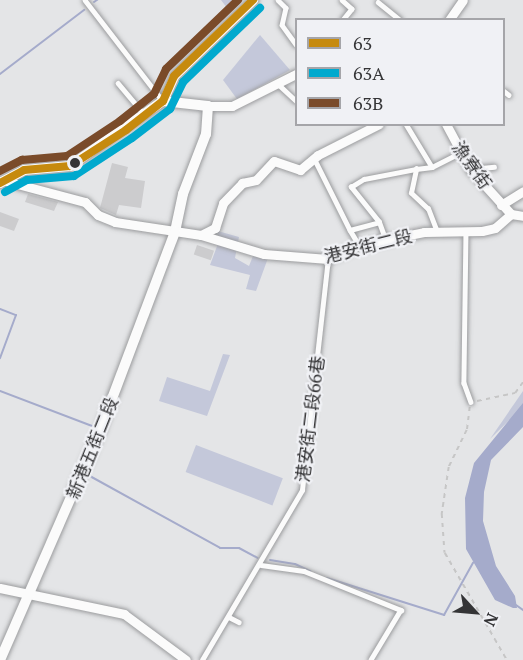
<!DOCTYPE html>
<html>
<head>
<meta charset="utf-8">
<style>
  body { margin:0 }
  #map { position:relative; width:523px; height:660px; overflow:hidden; background:#e4e5e7; font-family:"PT Serif","Noto Sans TC",serif }
  div>[style] { position:absolute }
  [style*='--x'] { left:calc(var(--x)*1px); top:calc(var(--y)*1px); width:calc(var(--w)*1px); rotate:calc(var(--a)*1deg) }
  .green>* { inset:0; background:#c4c8da; transform-origin:0 0 }
  .water>* { inset:0; background:#a5abcb }
  .stream>* { height:2px; margin:-1px; padding:0 1px; transform-origin:1px; border-radius:1px; background:#a5abcb }
  .building>* { inset:0; background:#ccccce; transform-origin:0 0 }
  .path>* { height:1.5px; margin-top:-0.75px; transform-origin:0; background:repeating-linear-gradient(90deg,#c6c6c6 0 4.5px,transparent 0 9px) }
  .roads { filter:drop-shadow(0 0 2px #9b9c9e) drop-shadow(0 0 2px #9b9c9e) }
  .service>* { height:4.5px; margin:-2.25px; padding:0 2.25px; transform-origin:2.25px; border-radius:2.25px; background:#fbfbfb }
  .minor>* { height:9px; margin:-4.5px; padding:0 4.5px; transform-origin:4.5px; border-radius:4.5px; background:#fbfbfb }
  .tertiary>* { height:10px; margin:-5px; padding:0 5px; transform-origin:5px; border-radius:5px; background:#fbfbfb }
  .bus-1>* { height:8px; margin:-4px; padding:0 4px; transform-origin:4px; border-radius:4px; background:#c68a0e }
  .bus-2>* { height:8px; margin:-4px; padding:0 4px; transform-origin:4px; border-radius:4px; background:#00a9ce }
  .bus-3>* { height:8px; margin:-4px; padding:0 4px; transform-origin:4px; border-radius:4px; background:#7a4b2a }
  .dots>* { width:16px; height:16px; translate:-50% -50%; box-sizing:border-box; border:3px solid #f0f1f5; border-radius:50% }
  span { translate:-50% -50%; white-space:nowrap; text-align:center; line-height:1.15; -webkit-text-stroke:4.5px #f0f1f5; paint-order:stroke }
  .street-label { font-size:18px; color:#343436 }
  .legend { position:absolute; left:295px; top:18px; width:210px; height:108px; box-sizing:border-box; background:#f0f1f5; border:2px solid #a5a5a9; margin:0; padding:8px 10px; list-style:none; font-size:18px; color:#343436 }
  .legend li { display:flex; align-items:center; gap:12px; height:30px }
  .legend b { width:30px; border:2px solid #a5a5a9 }
  .north { position:absolute; left:445px; top:582px; width:60px; height:60px; -webkit-text-stroke:4px #f0f1f5; paint-order:stroke; rotate:116deg; font-size:16px; font-weight:700; line-height:24px; text-align:center; color:#343436 }
  .north::after { content:''; display:block; margin:auto; width:21px; height:27px; background:#343436; clip-path:polygon(50% 0,100% 100%,50% 72%,0 100%) }
</style>
</head>
<body>
<div id="map">
  <div class="green">
    <div style="clip-path:polygon(221px 0,240px 0,241px 2px,230px 12px)"></div>
    <div style="clip-path:polygon(260px 35px,290px 70px,237px 99px,223px 80px)"></div>
    <div style="clip-path:polygon(207px 228px,239px 237px,235px 258px,249px 266px,253px 256px,268px 258px,256px 291px,246px 289px,250px 275px,210px 265px,219px 241px)"></div>
    <div style="clip-path:polygon(223px 354px,230px 355px,207px 416px,159px 401px,167px 377px,210px 391px)"></div>
    <div style="clip-path:polygon(523px 391px,523px 407px,490px 439px)"></div>
    <div style="left:196px;top:445px;width:93px;height:29px;rotate:21deg"></div>
  </div>
  <div class="water">
    <div style="clip-path:polygon(523px 403px,523px 427px,491px 460px,484px 492px,483px 521px,496px 566px,515px 596px,517px 608px,513px 608px,495px 600px,466px 549px,465px 498px,474px 463px)"></div>
  </div>
  <div class="stream">
    <div style="--x:94;--y:2;--w:4;--a:-34"></div>
    <div style="--x:0;--y:74;--w:106;--a:-37.3"></div>
    <div style="--x:0;--y:309;--w:17;--a:21"></div>
    <div style="--x:16;--y:315;--w:46;--a:110.4"></div>
    <div style="--x:0;--y:391;--w:102;--a:20.8"></div>
    <div style="--x:95;--y:427;--w:9;--a:108"></div>
    <div style="--x:88;--y:475;--w:151;--a:28.9"></div>
    <div style="--x:220;--y:548;--w:19;--a:0"></div>
    <div style="--x:239;--y:548;--w:21;--a:28"></div>
    <div style="--x:270;--y:560;--w:25;--a:9"></div>
    <div style="--x:295;--y:564;--w:17;--a:25"></div>
    <div style="--x:327;--y:578;--w:123;--a:17.5"></div>
    <div style="--x:444;--y:615;--w:60;--a:-60.9"></div>
    <div style="--x:516;--y:605;--w:9;--a:36"></div>
  </div>
  <div class="building">
    <div style="clip-path:polygon(112px 163px,128px 167px,125px 178px,145px 181px,141px 208px,119px 205px,116px 215px,100px 208px)"></div>
    <div style="clip-path:polygon(28px 194px,58px 202px,54px 211px,25px 202px)"></div>
    <div style="clip-path:polygon(0 212px,19px 219px,14px 231px,0 226px)"></div>
    <div style="left:197px;top:245px;width:18px;height:10px;rotate:19deg"></div>
  </div>
  <div class="path">
    <div style="--x:477;--y:401;--w:39;--a:-12"></div>
    <div style="--x:515;--y:393;--w:14;--a:-54"></div>
    <div style="--x:470;--y:407;--w:23;--a:97"></div>
    <div style="--x:467;--y:430;--w:41;--a:115.9"></div>
    <div style="--x:449;--y:467;--w:48;--a:98.5"></div>
    <div style="--x:442;--y:514;--w:39;--a:86"></div>
    <div style="--x:445;--y:553;--w:124;--a:59.9"></div>
  </div>
  <div class="roads">
    <div class="service">
      <div style="--x:85;--y:0;--w:126;--a:52.4"></div>
      <div style="--x:278;--y:0;--w:11;--a:45"></div>
      <div style="--x:286;--y:8;--w:17;--a:103"></div>
      <div style="--x:282;--y:25;--w:24;--a:54"></div>
      <div style="--x:342;--y:0;--w:13;--a:42"></div>
      <div style="--x:352;--y:9;--w:14;--a:129"></div>
      <div style="--x:378;--y:2;--w:28;--a:39"></div>
      <div style="--x:118;--y:83;--w:39;--a:50"></div>
      <div style="--x:277;--y:83;--w:26;--a:43"></div>
      <div style="--x:504;--y:91;--w:6;--a:39"></div>
      <div style="--x:406;--y:124;--w:50;--a:58.8"></div>
      <div style="--x:314;--y:158;--w:80;--a:63.4"></div>
      <div style="--x:350;--y:230;--w:30;--a:-15"></div>
      <div style="--x:470;--y:169;--w:24;--a:-5"></div>
      <div style="--x:350;--y:230;--w:17;--a:59"></div>
      <div style="--x:466;--y:231;--w:152;--a:90.8"></div>
      <div style="--x:464;--y:383;--w:20;--a:70"></div>
      <div style="--x:437;--y:232;--w:25;--a:-111"></div>
      <div style="--x:428;--y:209;--w:23;--a:-137"></div>
      <div style="--x:411;--y:193;--w:25;--a:-78"></div>
      <div style="--x:416;--y:169;--w:16;--a:-7"></div>
      <div style="--x:432;--y:167;--w:31;--a:-27"></div>
      <div style="--x:381;--y:237;--w:3;--a:-18"></div>
      <div style="--x:384;--y:236;--w:15;--a:-110"></div>
      <div style="--x:379;--y:222;--w:45;--a:-128.7"></div>
      <div style="--x:351;--y:187;--w:15;--a:-32"></div>
      <div style="--x:364;--y:179;--w:53;--a:-10.9"></div>
      <div style="--x:261;--y:565;--w:43;--a:7.9"></div>
      <div style="--x:304;--y:571;--w:105;--a:21.9"></div>
      <div style="--x:401;--y:610;--w:58;--a:121"></div>
      <div style="--x:229;--y:617;--w:11;--a:27"></div>
      <div style="--x:202;--y:660;--w:197;--a:-59.5"></div>
      <div style="--x:302;--y:490;--w:232;--a:-83.6"></div>
    </div>
    <div class="minor">
      <div style="--x:449;--y:20;--w:24;--a:-55"></div>
      <div style="--x:163;--y:101;--w:27;--a:-66"></div>
      <div style="--x:174;--y:76;--w:110;--a:-43.9"></div>
      <div style="--x:208;--y:106;--w:24;--a:0"></div>
      <div style="--x:232;--y:106;--w:72;--a:-26.6"></div>
      <div style="--x:446;--y:124;--w:51;--a:61.9"></div>
      <div style="--x:470;--y:169;--w:61;--a:47.7"></div>
      <div style="--x:6;--y:181;--w:82;--a:14.9"></div>
      <div style="--x:85;--y:202;--w:18;--a:45"></div>
      <div style="--x:98;--y:215;--w:18;--a:22"></div>
      <div style="--x:115;--y:222;--w:87;--a:8.6"></div>
      <div style="--x:201;--y:235;--w:66;--a:16.8"></div>
      <div style="--x:264;--y:254;--w:64;--a:4.5"></div>
      <div style="--x:328;--y:259;--w:34;--a:-24"></div>
      <div style="--x:359;--y:245;--w:66;--a:-11.3"></div>
      <div style="--x:424;--y:232;--w:58;--a:-1"></div>
      <div style="--x:482;--y:231;--w:13;--a:-13"></div>
      <div style="--x:495;--y:228;--w:21;--a:-41"></div>
      <div style="--x:511;--y:214;--w:12;--a:9"></div>
      <div style="--x:501;--y:205;--w:26;--a:-32"></div>
      <div style="--x:201;--y:235;--w:16;--a:-27"></div>
      <div style="--x:215;--y:228;--w:26;--a:-72"></div>
      <div style="--x:223;--y:203;--w:28;--a:-46"></div>
      <div style="--x:242;--y:183;--w:14;--a:-12"></div>
      <div style="--x:256;--y:180;--w:26;--a:-47"></div>
      <div style="--x:274;--y:161;--w:28;--a:19"></div>
      <div style="--x:300;--y:170;--w:23;--a:-40"></div>
      <div style="--x:318;--y:155;--w:68;--a:-26.9"></div>
      <div style="--x:0;--y:588;--w:127;--a:11.8"></div>
      <div style="--x:124;--y:614;--w:77;--a:36.6"></div>
    </div>
    <div class="tertiary">
      <div style="--x:0;--y:183;--w:27;--a:-28"></div>
      <div style="--x:24;--y:170;--w:46;--a:-5"></div>
      <div style="--x:70;--y:166;--w:113;--a:-35"></div>
      <div style="--x:163;--y:101;--w:45;--a:6.3"></div>
      <div style="--x:208;--y:106;--w:28;--a:94"></div>
      <div style="--x:206;--y:134;--w:64;--a:111"></div>
      <div style="--x:183;--y:194;--w:39;--a:102"></div>
      <div style="--x:175;--y:232;--w:210;--a:110.7"></div>
      <div style="--x:101;--y:428;--w:253;--a:113.5"></div>
    </div>
  </div>
  <div class="bus-1">
    <div style="--x:0;--y:183;--w:27;--a:-28"></div>
    <div style="--x:24;--y:170;--w:46;--a:-5"></div>
    <div style="--x:70;--y:166;--w:67;--a:-32.7"></div>
    <div style="--x:126;--y:130;--w:47;--a:-38.1"></div>
    <div style="--x:163;--y:101;--w:27;--a:-66"></div>
    <div style="--x:174;--y:76;--w:110;--a:-43.9"></div>
  </div>
  <div class="bus-2">
    <div style="--x:5;--y:192;--w:25;--a:-29"></div>
    <div style="--x:27;--y:180;--w:47;--a:-4.9"></div>
    <div style="--x:74;--y:176;--w:69;--a:-33.2"></div>
    <div style="--x:132;--y:138;--w:48;--a:-37.3"></div>
    <div style="--x:170;--y:109;--w:30;--a:-64"></div>
    <div style="--x:183;--y:82;--w:107;--a:-43.9"></div>
  </div>
  <div class="bus-3">
    <div style="--x:0;--y:171;--w:25;--a:-27"></div>
    <div style="--x:22;--y:160;--w:45;--a:-5.1"></div>
    <div style="--x:67;--y:156;--w:64;--a:-33.4"></div>
    <div style="--x:120;--y:121;--w:43;--a:-38.5"></div>
    <div style="--x:154;--y:94;--w:28;--a:-64"></div>
    <div style="--x:166;--y:69;--w:100;--a:-43.8"></div>
  </div>
  <div class="dots">
    <div style="left:75px;top:163px;background:#343436"></div>
  </div>
  <div class="street-label">
    <span style="left:472px;top:165px;rotate:55deg">漁寮街</span>
    <span style="left:368px;top:246px;rotate:-14deg">港安街二段</span>
    <span style="left:310px;top:419px;rotate:-83deg">港安街二段66巷</span>
    <span style="left:92px;top:448px;rotate:-68deg">新港五街二段</span>
  </div>
  <ul class="legend">
  <li><b style="height:8px;background:#c68a0e"></b>63</li>
  <li><b style="height:8px;background:#00a9ce"></b>63A</li>
  <li><b style="height:8px;background:#7a4b2a"></b>63B</li>
  </ul>
  <div class="north">N</div>
</div>
</body>
</html>
